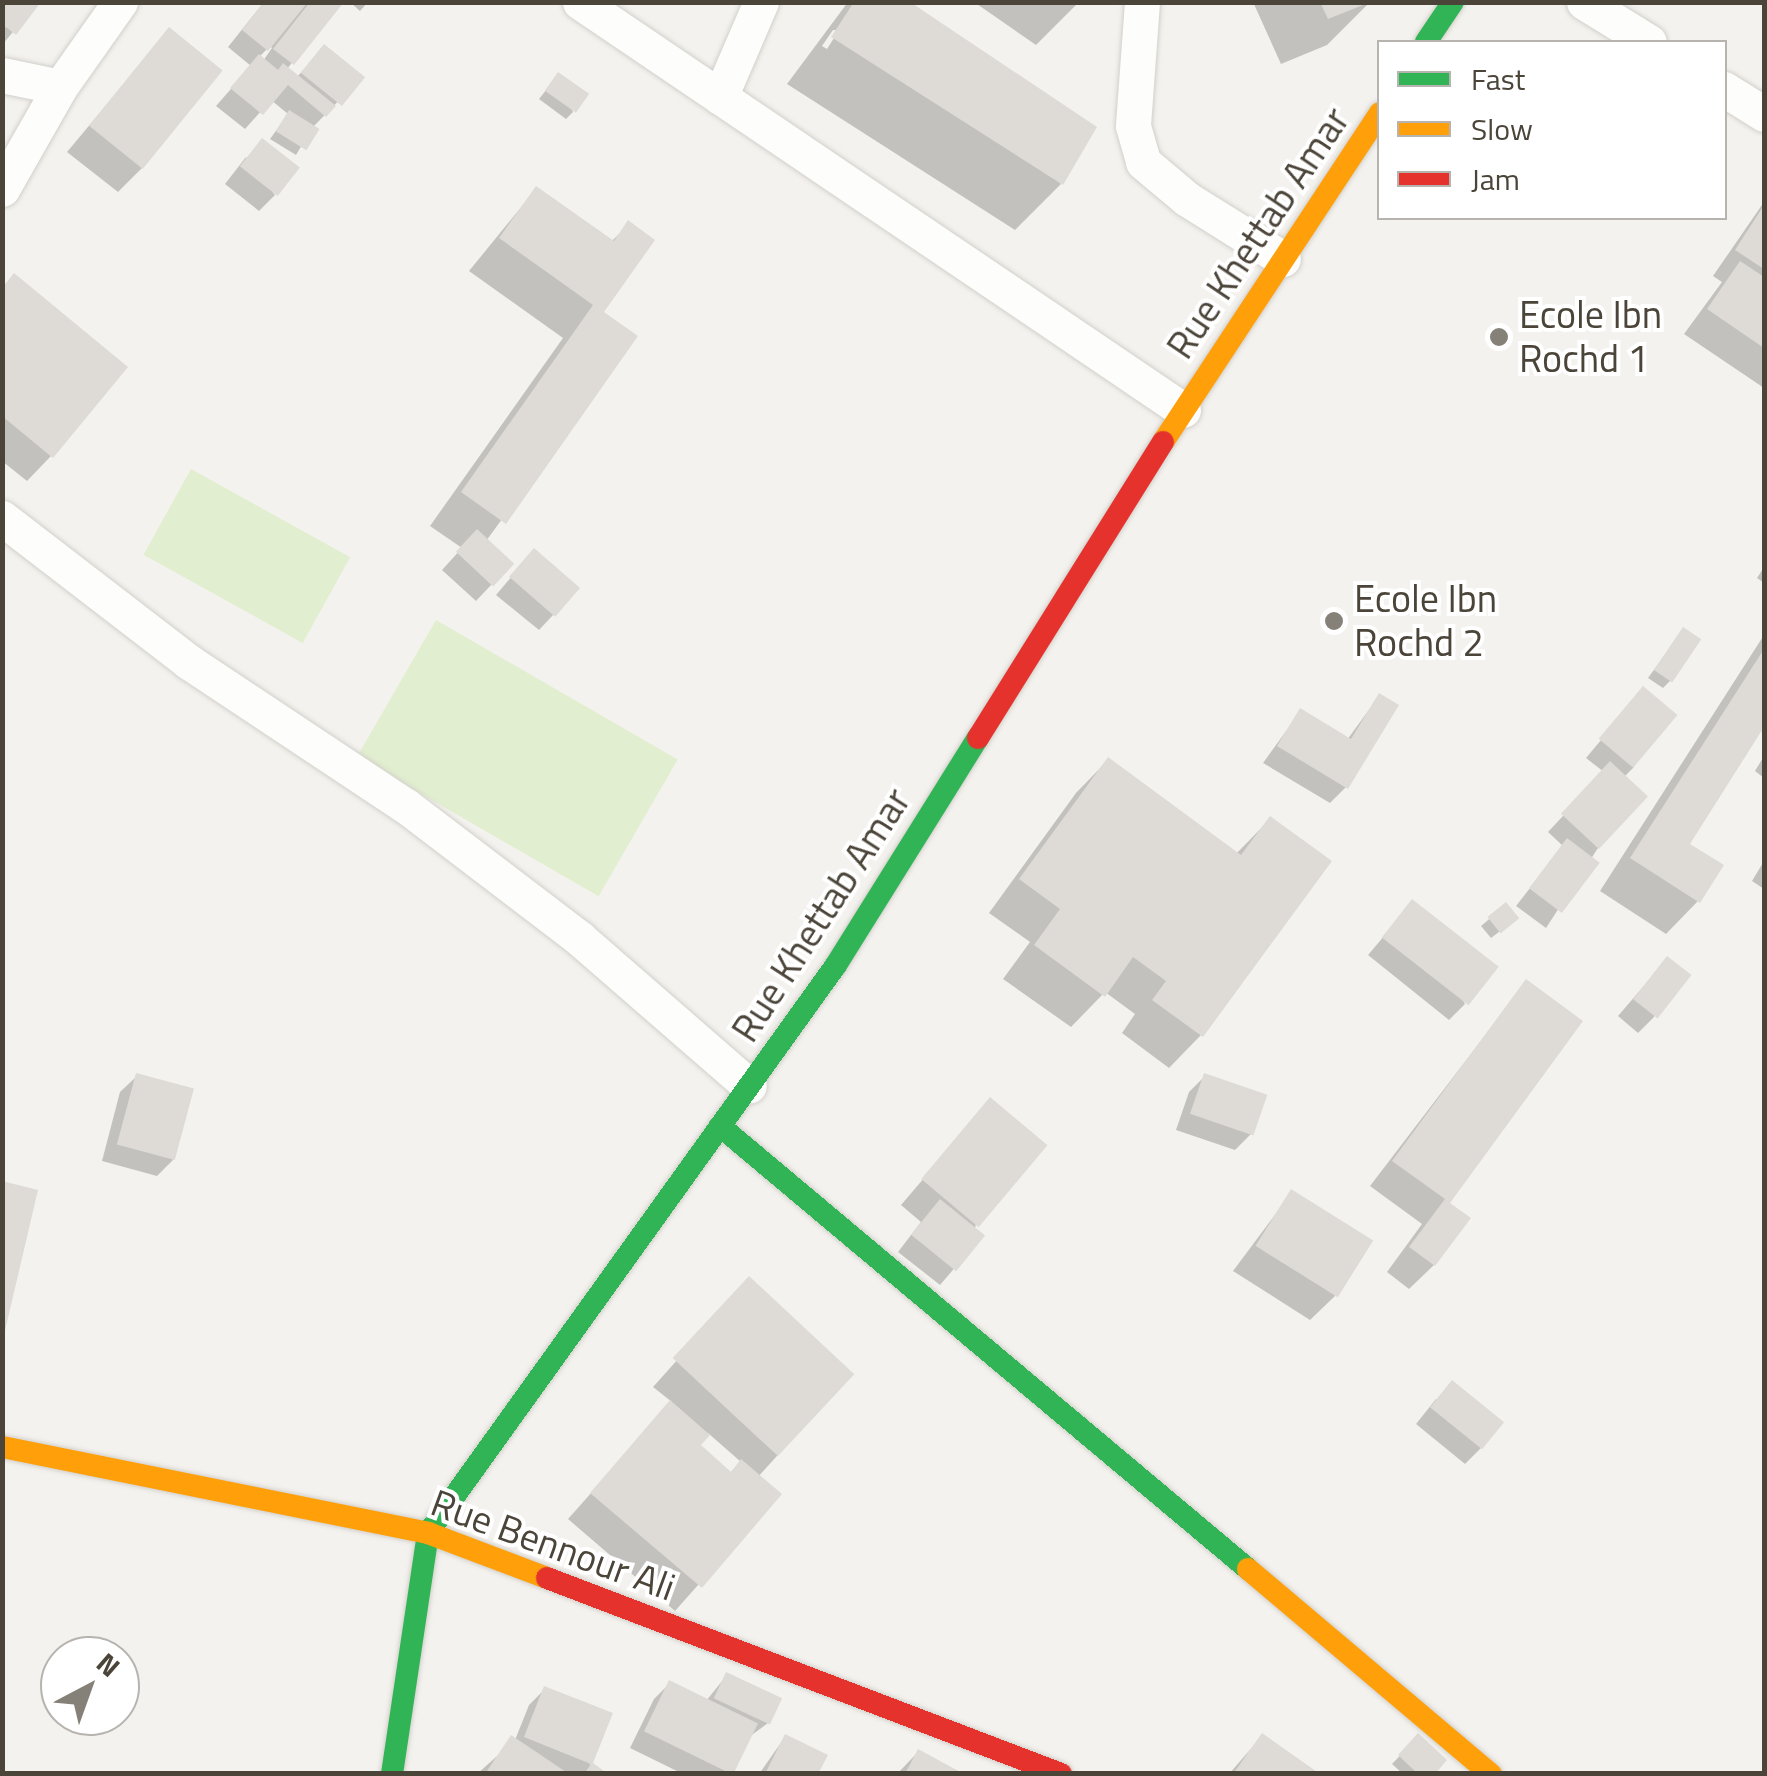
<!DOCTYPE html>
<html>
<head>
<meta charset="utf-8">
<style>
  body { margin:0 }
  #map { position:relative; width:1767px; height:1776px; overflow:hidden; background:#f4f2ee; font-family:"Titillium Web",sans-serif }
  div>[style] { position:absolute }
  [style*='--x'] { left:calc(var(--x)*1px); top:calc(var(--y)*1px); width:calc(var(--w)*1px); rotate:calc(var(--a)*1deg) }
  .green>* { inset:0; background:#e1eecf; transform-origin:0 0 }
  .shadow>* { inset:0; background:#0003 }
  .building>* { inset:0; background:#dedbd6; transform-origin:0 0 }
  .roads { filter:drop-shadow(0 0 2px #d2d0cb) drop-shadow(0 0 2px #d2d0cb) }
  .street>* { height:35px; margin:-17.5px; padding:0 17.5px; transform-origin:17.5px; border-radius:17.5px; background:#fdfdfc }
  .fast>* { height:22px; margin:-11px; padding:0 11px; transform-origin:11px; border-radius:11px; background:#30b455 }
  .slow>* { height:22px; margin:-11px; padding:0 11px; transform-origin:11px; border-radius:11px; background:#ff9f0a }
  .jam>* { height:22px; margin:-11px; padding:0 11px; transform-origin:11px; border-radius:11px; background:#e5322d }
  .dots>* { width:28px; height:28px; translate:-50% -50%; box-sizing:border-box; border:5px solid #fff; border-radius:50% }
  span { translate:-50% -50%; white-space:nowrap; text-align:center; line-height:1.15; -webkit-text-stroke:8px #fff; paint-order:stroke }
  .street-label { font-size:38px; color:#4b4439 }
  .poi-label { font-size:38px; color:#4b4439 }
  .left { translate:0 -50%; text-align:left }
  .frame { position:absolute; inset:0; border:5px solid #4b4439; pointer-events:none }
  .legend { position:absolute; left:1377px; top:40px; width:350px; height:180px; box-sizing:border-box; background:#fff; border:2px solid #b7b4b0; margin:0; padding:12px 18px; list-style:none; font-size:30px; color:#4b4439 }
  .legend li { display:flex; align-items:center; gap:20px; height:50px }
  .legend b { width:50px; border:2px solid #b7b4b0 }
  .north { position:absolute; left:40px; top:1636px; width:100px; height:100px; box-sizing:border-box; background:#fff; border:2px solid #b7b4b0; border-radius:50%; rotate:41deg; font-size:28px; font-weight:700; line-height:40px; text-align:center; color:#4b4439 }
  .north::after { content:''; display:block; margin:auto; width:35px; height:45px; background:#868178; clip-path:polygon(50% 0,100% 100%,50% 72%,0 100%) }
</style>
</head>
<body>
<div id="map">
  <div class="green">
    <div style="left:191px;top:469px;width:182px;height:98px;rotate:29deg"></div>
    <div style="left:436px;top:620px;width:279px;height:158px;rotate:30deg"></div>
  </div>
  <div class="shadow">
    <div style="clip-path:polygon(2px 2px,38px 2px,2px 45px)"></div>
    <div style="clip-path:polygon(evenodd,264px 2px,340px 2px,287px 69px,297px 77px,324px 47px,362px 77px,312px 128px,296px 155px,270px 139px,288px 114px,271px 100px,245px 129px,216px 106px,251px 66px,228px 47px,264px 2px,270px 46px,272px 48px,263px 61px,259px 57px,270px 46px)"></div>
    <div style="clip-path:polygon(350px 2px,368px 2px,360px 11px)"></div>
    <div style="clip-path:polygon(evenodd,848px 2px,905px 2px,1061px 184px,1015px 230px,787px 84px,848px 2px,833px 30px,839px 30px,827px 49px,822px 46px,833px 30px)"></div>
    <div style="clip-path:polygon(974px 2px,1079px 2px,1036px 45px)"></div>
    <div style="clip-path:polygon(1253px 2px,1370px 2px,1327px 45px,1281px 64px)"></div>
    <div style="clip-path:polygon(169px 30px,142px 168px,118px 192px,67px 152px)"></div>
    <div style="clip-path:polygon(558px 75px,573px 112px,566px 119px,539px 99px)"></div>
    <div style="clip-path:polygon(246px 157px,275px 195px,259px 211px,225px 184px)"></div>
    <div style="clip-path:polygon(536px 189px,611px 242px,629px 224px,600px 313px,635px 337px,486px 541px,511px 564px,476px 601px,442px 570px,462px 548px,430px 526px,563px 338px,469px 271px)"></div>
    <div style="clip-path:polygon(1764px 202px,1764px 388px,1684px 334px,1722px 282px,1713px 276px)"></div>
    <div style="clip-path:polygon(2px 289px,51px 456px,27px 481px,2px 461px)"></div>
    <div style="clip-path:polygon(1764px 567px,1764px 583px,1757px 578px)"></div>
    <div style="clip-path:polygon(519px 568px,554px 614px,539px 630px,496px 595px)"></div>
    <div style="clip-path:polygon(1683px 630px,1670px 681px,1663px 688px,1648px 678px)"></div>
    <div style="clip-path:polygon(1764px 635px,1764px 722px,1686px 844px,1698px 901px,1666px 934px,1600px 891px)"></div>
    <div style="clip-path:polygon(1643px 690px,1634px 767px,1624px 777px,1598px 848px,1546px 928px,1516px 906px,1563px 846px,1548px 832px,1604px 772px,1586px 758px)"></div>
    <div style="clip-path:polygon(1379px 696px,1346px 787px,1330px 803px,1263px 763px,1300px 712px,1347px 740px)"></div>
    <div style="clip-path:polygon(1764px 756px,1764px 778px,1755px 771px)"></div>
    <div style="clip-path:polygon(1108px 760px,1236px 854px,1270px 819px,1201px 1035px,1169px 1068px,1122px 1033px,1135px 1014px,1105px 992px,1071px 1027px,1003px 979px,1030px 942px,989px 913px,1076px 793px)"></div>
    <div style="clip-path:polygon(1764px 861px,1764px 889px,1752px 881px)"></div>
    <div style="clip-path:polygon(1412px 903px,1465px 1004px,1449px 1020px,1368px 955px)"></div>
    <div style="clip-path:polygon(1506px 905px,1508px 925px,1491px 938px,1481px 926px)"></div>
    <div style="clip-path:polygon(1667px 959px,1654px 1017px,1638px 1033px,1618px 1016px)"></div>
    <div style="clip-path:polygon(1526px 982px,1447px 1204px,1434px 1265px,1409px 1289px,1387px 1272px,1422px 1224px,1370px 1186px)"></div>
    <div style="clip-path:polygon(137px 1076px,173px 1160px,157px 1176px,102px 1161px,120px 1092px)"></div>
    <div style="clip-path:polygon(1205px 1076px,1251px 1134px,1235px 1150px,1176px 1130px,1189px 1092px)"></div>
    <div style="clip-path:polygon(990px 1101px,975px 1230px,982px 1236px,940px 1285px,898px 1252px,921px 1222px,901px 1205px)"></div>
    <div style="clip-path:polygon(1292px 1192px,1335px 1296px,1310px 1320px,1233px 1271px)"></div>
    <div style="clip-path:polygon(evenodd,749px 1280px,851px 1374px,758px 1477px,778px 1495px,675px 1611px,568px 1519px,672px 1402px,653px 1387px,749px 1280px,708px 1433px,741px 1462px,729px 1474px,697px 1446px,708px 1433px)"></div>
    <div style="clip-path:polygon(1436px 1399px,1481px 1448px,1465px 1464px,1416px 1424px)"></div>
    <div style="clip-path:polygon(727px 1675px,768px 1723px,749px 1737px,731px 1774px,683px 1774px,630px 1748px,654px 1699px,670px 1683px,706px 1701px)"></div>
    <div style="clip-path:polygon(545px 1689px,590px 1764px,603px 1774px,477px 1774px,515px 1740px,529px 1705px)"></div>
    <div style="clip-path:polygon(1262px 1736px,1315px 1774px,1229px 1774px)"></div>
    <div style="clip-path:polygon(785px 1737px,816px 1774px,759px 1774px)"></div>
    <div style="clip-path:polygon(1418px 1737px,1431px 1774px,1403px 1774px,1392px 1764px)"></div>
    <div style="clip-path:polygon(918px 1752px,959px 1774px,897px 1774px)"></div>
  </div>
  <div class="building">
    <div style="clip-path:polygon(2px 2px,41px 2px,16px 35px,6px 27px,2px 32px)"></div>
    <div style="clip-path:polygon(264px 2px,308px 2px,268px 51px,242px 30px)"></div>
    <div style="clip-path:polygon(310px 2px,344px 2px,294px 65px,273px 49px)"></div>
    <div style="clip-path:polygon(854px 2px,910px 2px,1097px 127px,1063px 185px,831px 37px)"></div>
    <div style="clip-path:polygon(1320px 2px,1368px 2px,1368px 3px,1328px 19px)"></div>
    <div style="left:169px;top:27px;width:69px;height:127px;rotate:39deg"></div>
    <div style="left:324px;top:44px;width:53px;height:37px;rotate:39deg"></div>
    <div style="clip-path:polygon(259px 54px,278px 70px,283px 63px,336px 106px,326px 117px,288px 85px,263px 115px,230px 88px)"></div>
    <div style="left:558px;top:72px;width:38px;height:23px;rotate:35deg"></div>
    <div style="left:289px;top:110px;width:36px;height:25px;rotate:32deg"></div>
    <div style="left:262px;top:138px;width:48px;height:36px;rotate:38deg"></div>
    <div style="clip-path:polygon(536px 186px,614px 241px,628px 220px,655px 240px,604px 312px,638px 336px,506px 524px,461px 492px,593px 305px,499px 238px)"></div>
    <div style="clip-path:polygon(1764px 205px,1764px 269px,1735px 250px)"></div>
    <div style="clip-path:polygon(1740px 261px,1764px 277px,1764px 348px,1707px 309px)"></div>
    <div style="clip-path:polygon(14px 273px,128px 367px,53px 458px,2px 416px,2px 288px)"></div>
    <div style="left:477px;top:529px;width:51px;height:31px;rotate:43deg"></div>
    <div style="left:534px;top:548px;width:61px;height:38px;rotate:41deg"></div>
    <div style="left:1683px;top:627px;width:22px;height:52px;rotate:34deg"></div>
    <div style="clip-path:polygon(1764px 649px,1764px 727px,1690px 844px,1724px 865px,1700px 903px,1630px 858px)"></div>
    <div style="left:1643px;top:686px;width:45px;height:69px;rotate:40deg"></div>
    <div style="clip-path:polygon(1379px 693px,1399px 705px,1348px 789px,1277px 746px,1300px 708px,1351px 739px)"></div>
    <div style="clip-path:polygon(1108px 757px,1241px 855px,1270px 816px,1332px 861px,1203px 1037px,1152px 1000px,1166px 981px,1133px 957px,1105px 997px,1034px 945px,1060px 909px,1019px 879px)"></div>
    <div style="left:1610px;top:761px;width:52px;height:72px;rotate:43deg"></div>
    <div style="left:1567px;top:838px;width:41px;height:63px;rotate:37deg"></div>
    <div style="left:1412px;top:899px;width:110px;height:49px;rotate:38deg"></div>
    <div style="left:1506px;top:902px;width:21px;height:24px;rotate:51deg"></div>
    <div style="left:1667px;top:956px;width:31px;height:55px;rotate:38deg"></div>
    <div style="clip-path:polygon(1526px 979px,1583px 1021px,1450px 1203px,1471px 1218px,1435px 1266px,1409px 1247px,1445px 1199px,1392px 1161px)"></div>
    <div style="left:136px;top:1073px;width:60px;height:74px;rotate:15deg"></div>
    <div style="left:1204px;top:1073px;width:67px;height:43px;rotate:19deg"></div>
    <div style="left:990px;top:1097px;width:75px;height:107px;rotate:40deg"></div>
    <div style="clip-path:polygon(2px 1181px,38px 1190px,4px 1335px,2px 1335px)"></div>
    <div style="left:1291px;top:1189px;width:97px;height:67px;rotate:32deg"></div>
    <div style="left:940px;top:1199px;width:58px;height:46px;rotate:39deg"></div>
    <div style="left:749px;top:1276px;width:144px;height:112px;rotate:43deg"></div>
    <div style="left:1452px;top:1380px;width:67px;height:35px;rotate:39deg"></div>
    <div style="clip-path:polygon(670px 1400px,710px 1435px,701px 1445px,731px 1472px,741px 1459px,782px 1494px,702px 1588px,590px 1493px)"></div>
    <div style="left:726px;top:1672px;width:62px;height:29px;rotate:25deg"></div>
    <div style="left:669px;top:1680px;width:99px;height:57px;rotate:26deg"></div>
    <div style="clip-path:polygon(544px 1686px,613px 1713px,593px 1763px,608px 1774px,584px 1774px,591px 1764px,524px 1737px)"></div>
    <div style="clip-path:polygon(1262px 1733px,1320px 1774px,1233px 1774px)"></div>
    <div style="clip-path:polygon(1418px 1733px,1447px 1760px,1435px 1774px,1418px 1774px,1398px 1755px)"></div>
    <div style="clip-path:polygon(785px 1734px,828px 1755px,818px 1774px,765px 1774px)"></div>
    <div style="clip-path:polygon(511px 1735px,569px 1774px,485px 1774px)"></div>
    <div style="clip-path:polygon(918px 1749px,964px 1774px,905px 1774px)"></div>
  </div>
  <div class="roads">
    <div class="street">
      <div style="--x:580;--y:2;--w:728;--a:34.08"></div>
      <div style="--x:1142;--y:2;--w:124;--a:94.2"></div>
      <div style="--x:1133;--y:126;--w:37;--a:74"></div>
      <div style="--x:1143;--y:162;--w:57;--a:40.1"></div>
      <div style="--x:1187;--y:199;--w:113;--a:32"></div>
      <div style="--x:1584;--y:2;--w:76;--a:31.6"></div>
      <div style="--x:2;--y:75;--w:59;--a:11.7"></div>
      <div style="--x:1724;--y:89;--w:47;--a:32"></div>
      <div style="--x:720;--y:97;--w:103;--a:-66.7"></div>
      <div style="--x:2;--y:189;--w:117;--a:-60.4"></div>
      <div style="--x:60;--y:87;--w:104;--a:-54.8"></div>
      <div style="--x:2;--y:518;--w:236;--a:37.6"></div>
      <div style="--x:189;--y:662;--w:260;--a:33.6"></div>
      <div style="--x:406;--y:806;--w:218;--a:37.3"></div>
      <div style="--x:579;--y:938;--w:225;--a:41"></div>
    </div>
    <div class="fast">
      <div style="--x:1426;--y:42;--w:48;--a:-56"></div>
      <div style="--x:720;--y:1126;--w:689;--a:40"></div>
      <div style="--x:392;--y:1774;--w:244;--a:-81.5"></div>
      <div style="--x:428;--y:1533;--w:699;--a:-54.31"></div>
      <div style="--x:836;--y:965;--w:268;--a:-58"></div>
    </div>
    <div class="slow">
      <div style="--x:1163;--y:442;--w:394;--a:-56.6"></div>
      <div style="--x:2;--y:1447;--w:435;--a:11.4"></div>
      <div style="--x:428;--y:1533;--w:127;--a:20.7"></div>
      <div style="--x:1248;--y:1569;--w:318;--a:40.2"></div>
    </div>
    <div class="jam">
      <div style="--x:978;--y:738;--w:349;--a:-58"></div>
      <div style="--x:547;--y:1578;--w:550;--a:20.87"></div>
    </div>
  </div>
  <div class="dots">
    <div style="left:1499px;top:337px;background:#868178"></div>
    <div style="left:1334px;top:621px;background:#868178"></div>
  </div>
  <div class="street-label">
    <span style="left:1258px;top:233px;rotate:-56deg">Rue Khettab Amar</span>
    <span style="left:821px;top:915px;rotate:-57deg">Rue Khettab Amar</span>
    <span style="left:553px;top:1545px;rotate:20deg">Rue Bennour Ali</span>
  </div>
  <div class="poi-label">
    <span class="left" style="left:1519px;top:337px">Ecole Ibn<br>Rochd 1</span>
    <span class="left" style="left:1354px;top:621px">Ecole Ibn<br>Rochd 2</span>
  </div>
  <div class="frame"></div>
  <ul class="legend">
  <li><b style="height:12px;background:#30b455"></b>Fast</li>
  <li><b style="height:12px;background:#ff9f0a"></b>Slow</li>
  <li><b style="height:12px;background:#e5322d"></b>Jam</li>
  </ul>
  <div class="north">N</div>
</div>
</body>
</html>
